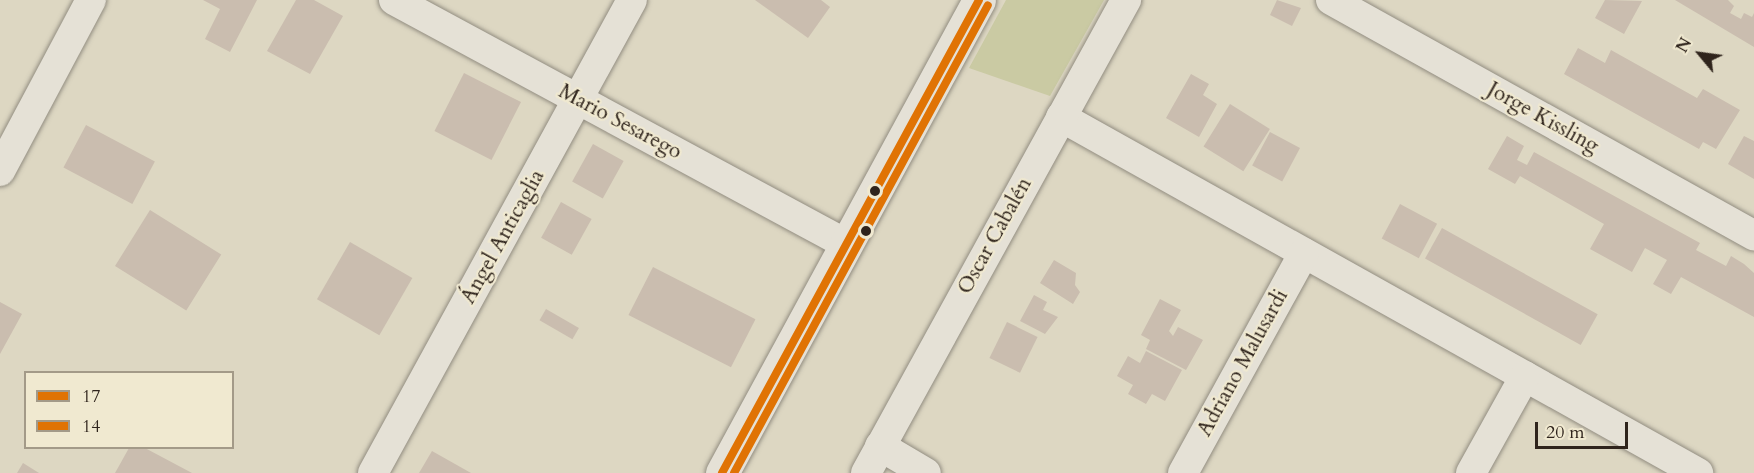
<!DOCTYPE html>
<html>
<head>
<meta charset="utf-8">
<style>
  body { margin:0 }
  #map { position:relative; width:1754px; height:473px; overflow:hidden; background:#ddd7c2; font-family:Cardo,serif }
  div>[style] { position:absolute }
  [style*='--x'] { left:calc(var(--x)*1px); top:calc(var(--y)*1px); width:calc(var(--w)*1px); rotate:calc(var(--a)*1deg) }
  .green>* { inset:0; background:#cacaa3 }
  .building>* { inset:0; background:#cabdaf; transform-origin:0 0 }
  .roads { filter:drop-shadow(0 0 2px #928d81) drop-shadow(0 0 2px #928d81) }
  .street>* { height:30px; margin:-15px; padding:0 15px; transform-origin:15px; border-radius:15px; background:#e5e1d6 }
  .secondary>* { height:33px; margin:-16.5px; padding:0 16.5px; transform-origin:16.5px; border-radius:16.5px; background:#e5e1d6 }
  .bus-1>* { height:8px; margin:-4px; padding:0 4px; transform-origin:4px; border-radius:4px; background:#e07304 }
  .bus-2>* { height:8px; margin:-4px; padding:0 4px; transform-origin:4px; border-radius:4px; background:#e07304 }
  .dots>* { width:16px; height:16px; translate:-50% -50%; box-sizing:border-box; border:3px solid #f0e9d0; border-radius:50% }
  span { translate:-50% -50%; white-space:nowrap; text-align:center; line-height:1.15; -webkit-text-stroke:4.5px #f0e9d0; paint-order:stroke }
  .street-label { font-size:21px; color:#2f241c }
  .legend { position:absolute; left:24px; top:371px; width:210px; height:78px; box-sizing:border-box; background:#f0e9d0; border:2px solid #a39a88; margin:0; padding:8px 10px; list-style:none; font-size:18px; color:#2f241c }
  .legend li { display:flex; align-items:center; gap:12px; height:30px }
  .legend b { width:30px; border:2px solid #a39a88 }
  .north { position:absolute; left:1670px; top:24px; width:60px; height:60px; -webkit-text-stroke:4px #f0e9d0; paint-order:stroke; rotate:299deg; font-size:16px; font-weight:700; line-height:24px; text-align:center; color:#2f241c }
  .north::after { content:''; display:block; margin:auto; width:21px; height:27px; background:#2f241c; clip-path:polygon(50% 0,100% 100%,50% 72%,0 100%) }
  .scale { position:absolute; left:1535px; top:422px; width:93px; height:27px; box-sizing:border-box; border:3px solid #2f241c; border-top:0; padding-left:8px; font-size:18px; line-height:21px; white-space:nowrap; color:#2f241c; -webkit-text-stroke:4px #f0e9d0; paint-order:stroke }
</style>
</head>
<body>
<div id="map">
  <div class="green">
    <div style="clip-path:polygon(1006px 0,1104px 0,1050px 96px,969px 68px)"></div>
  </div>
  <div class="building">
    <div style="clip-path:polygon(203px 0,257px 0,230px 52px,205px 39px,220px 9px)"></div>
    <div style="clip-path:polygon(296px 0,314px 0,343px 16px,310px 74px,267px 51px)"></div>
    <div style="clip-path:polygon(755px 0,821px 0,830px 7px,808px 38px)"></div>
    <div style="clip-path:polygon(1277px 0,1301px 8px,1292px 26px,1270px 15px)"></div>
    <div style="clip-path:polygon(1605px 0,1642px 1px,1624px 34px,1595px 18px)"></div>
    <div style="clip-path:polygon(1675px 0,1728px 0,1734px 6px,1730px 13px,1741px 19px,1744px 13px,1752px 17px,1754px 13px,1754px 47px)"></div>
    <div style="clip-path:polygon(1578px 48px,1605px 63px,1611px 50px,1697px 98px,1703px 89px,1740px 110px,1716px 149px,1703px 142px,1699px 149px,1564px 74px)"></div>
    <div style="left:464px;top:73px;width:64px;height:65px;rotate:27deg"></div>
    <div style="clip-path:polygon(1191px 74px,1209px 84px,1203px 95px,1217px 104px,1199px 137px,1166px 118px)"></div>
    <div style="left:1230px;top:104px;width:47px;height:50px;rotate:32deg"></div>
    <div style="left:86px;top:125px;width:78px;height:48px;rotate:28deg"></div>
    <div style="left:1270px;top:132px;width:34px;height:38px;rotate:28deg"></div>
    <div style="clip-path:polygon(1507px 136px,1524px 146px,1517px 160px,1527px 165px,1534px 152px,1700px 243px,1696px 250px,1726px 266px,1731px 256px,1744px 264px,1754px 273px,1754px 317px,1681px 277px,1671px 294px,1653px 284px,1667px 260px,1645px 248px,1632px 272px,1590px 249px,1604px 224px,1520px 176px,1515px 184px,1488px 169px)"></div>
    <div style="clip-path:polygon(1744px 136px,1754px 141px,1754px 179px,1728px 164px)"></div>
    <div style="left:593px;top:144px;width:35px;height:43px;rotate:29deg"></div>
    <div style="left:561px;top:202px;width:35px;height:41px;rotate:29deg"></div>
    <div style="left:1400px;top:204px;width:42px;height:39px;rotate:28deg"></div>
    <div style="left:150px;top:210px;width:84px;height:66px;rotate:32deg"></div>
    <div style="left:1442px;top:228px;width:178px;height:35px;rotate:29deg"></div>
    <div style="left:350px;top:242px;width:72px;height:66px;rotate:30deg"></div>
    <div style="clip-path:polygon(1054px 260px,1076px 273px,1075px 285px,1080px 292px,1073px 304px,1040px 283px)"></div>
    <div style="left:653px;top:267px;width:115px;height:54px;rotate:27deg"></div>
    <div style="clip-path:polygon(1034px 295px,1047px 302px,1043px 310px,1058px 317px,1045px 334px,1020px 321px)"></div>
    <div style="clip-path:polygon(1160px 299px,1181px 310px,1169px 331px,1173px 336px,1178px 327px,1203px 340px,1186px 370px,1146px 349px,1150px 340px,1141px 335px)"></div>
    <div style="clip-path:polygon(0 302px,22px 314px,0 354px)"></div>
    <div style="left:546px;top:309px;width:38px;height:13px;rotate:30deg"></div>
    <div style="left:1007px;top:322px;width:34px;height:40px;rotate:26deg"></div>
    <div style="clip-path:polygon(1146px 351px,1182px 370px,1165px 401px,1152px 394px,1146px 404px,1128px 394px,1133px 385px,1117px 376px,1128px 356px,1140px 363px)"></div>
    <div style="clip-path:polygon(129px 448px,145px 448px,192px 473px,115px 473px)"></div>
    <div style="clip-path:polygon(432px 451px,471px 473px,419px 473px)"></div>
    <div style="clip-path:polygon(23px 463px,39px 473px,17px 473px)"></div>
  </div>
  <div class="roads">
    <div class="street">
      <div style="--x:394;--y:0;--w:514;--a:28.36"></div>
      <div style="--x:1331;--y:0;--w:484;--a:29.1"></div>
      <div style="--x:1061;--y:117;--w:730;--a:29.2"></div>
      <div style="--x:0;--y:171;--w:194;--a:-62"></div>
      <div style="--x:880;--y:446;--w:53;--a:30.4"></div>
      <div style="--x:373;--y:473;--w:539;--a:-61.3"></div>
      <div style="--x:866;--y:473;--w:540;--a:-61.2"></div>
      <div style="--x:1183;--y:473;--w:251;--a:-61.2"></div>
      <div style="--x:1471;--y:473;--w:111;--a:-60.9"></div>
    </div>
    <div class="secondary">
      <div style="--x:722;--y:473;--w:538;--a:-61.48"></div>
    </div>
  </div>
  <div class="bus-1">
    <div style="--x:722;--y:473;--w:538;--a:-61.48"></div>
  </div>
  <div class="bus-2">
    <div style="--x:734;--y:473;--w:532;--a:-61.51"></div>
  </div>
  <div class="dots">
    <div style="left:875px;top:191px;background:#2f241c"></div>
    <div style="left:866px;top:231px;background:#2f241c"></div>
  </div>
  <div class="street-label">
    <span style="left:1543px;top:118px;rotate:29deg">Jorge Kissling</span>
    <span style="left:620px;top:122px;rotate:28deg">Mario Sesarego</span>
    <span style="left:995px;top:236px;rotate:-61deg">Oscar Cabalén</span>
    <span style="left:503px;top:237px;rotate:-61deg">Ángel Anticaglia</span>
    <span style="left:1243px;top:363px;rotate:-61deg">Adriano Malusardi</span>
  </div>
  <ul class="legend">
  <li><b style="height:8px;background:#e07304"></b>17</li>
  <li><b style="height:8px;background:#e07304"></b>14</li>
  </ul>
  <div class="north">N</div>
  <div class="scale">20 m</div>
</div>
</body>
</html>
